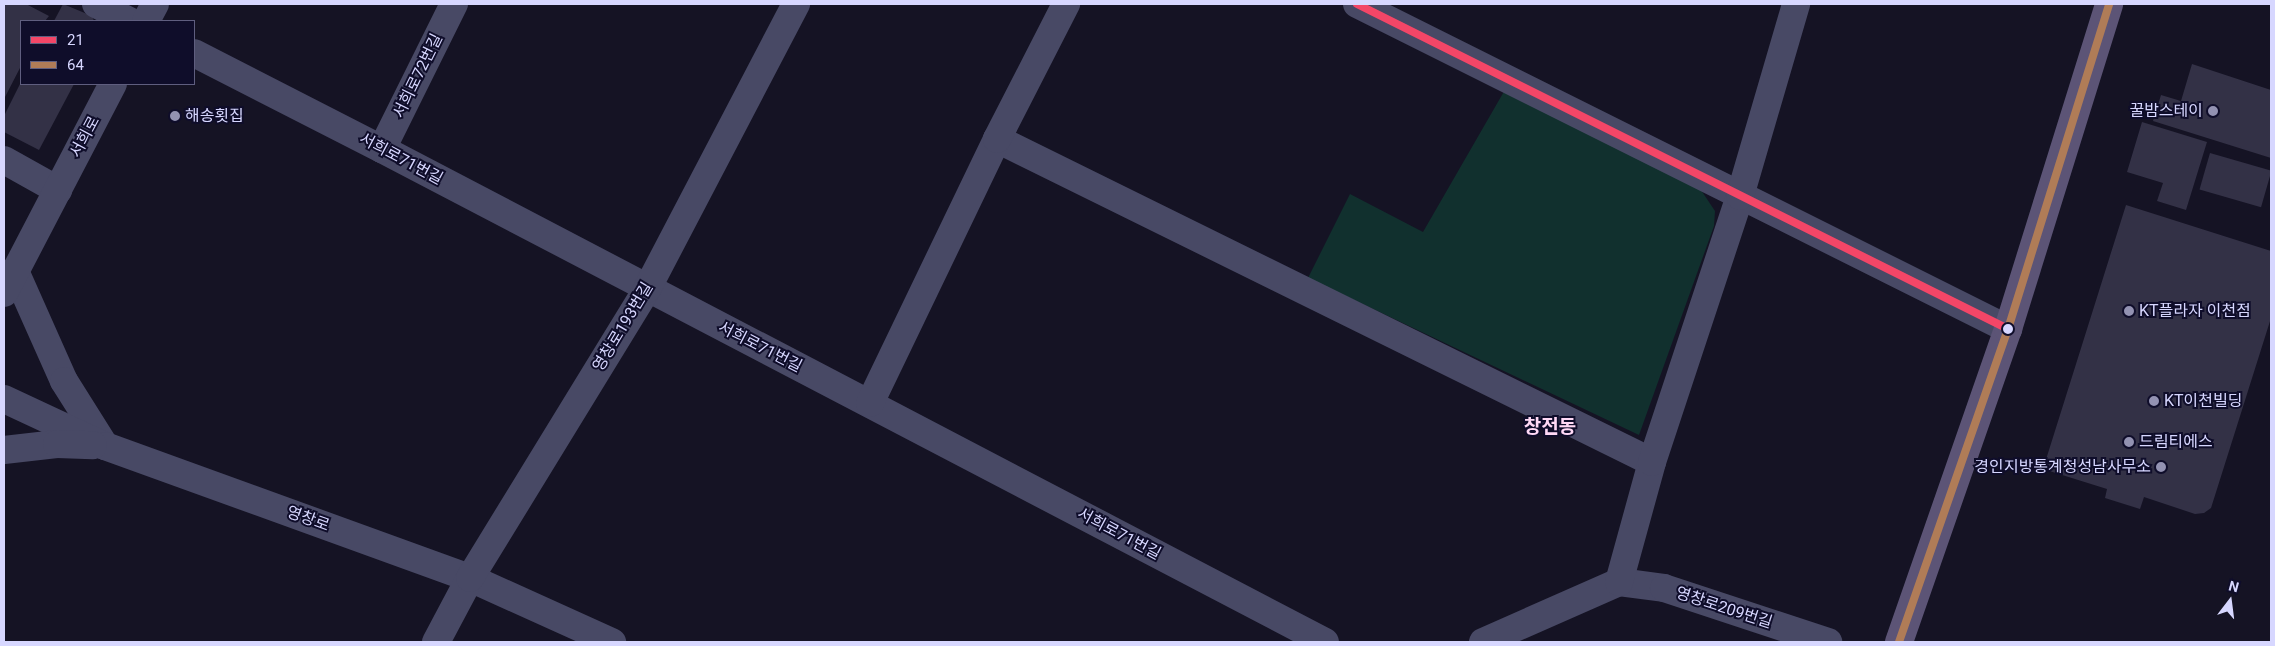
<!DOCTYPE html>
<html>
<head>
<meta charset="utf-8">
<style>
  body { margin:0 }
  #map { position:relative; width:2275px; height:646px; overflow:hidden; background:#151324; font-family:Roboto,"Noto Sans KR",sans-serif }
  div>[style] { position:absolute }
  [style*='--x'] { left:calc(var(--x)*1px); top:calc(var(--y)*1px); width:calc(var(--w)*1px); rotate:calc(var(--a)*1deg) }
  .green>* { inset:0; background:#11302e }
  .building>* { inset:0; background:#333146; transform-origin:0 0 }
  .minor>* { height:28px; margin:-14px; padding:0 14px; transform-origin:14px; border-radius:14px; background:#484965 }
  .major>* { height:28px; margin:-14px; padding:0 14px; transform-origin:14px; border-radius:14px; background:#5c5476 }
  .bus-1>* { height:8px; margin:-4px; padding:0 4px; transform-origin:4px; border-radius:4px; background:#f34667 }
  .bus-2>* { height:8px; margin:-4px; padding:0 4px; transform-origin:4px; border-radius:4px; background:#b07c57 }
  .dots>* { width:14px; height:14px; translate:-50% -50%; box-sizing:border-box; border:2px solid #0f0d2a; border-radius:50% }
  span { translate:-50% -50%; white-space:nowrap; text-align:center; line-height:1.15; -webkit-text-stroke:4px #0f0d2a; paint-order:stroke }
  .street-label { font-size:16px; color:#d7d7ff }
  .poi-label { font-size:16px; color:#d7d7ff }
  .right { translate:-100% -50%; text-align:right }
  .left { translate:0 -50%; text-align:left }
  .quarter-label { font-size:19px; color:#ffd9f5; font-weight:700 }
  .frame { position:absolute; inset:0; border:5px solid #d7d7ff; pointer-events:none }
  .legend { position:absolute; left:20px; top:20px; width:175px; height:65px; box-sizing:border-box; background:#0f0d2a; border:1px solid #5f5e7f; margin:0; padding:6px 9px; list-style:none; font-size:15px; color:#d7d7ff }
  .legend li { display:flex; align-items:center; gap:10px; height:25px }
  .legend b { width:25px; border:1px solid #5f5e7f }
  .north { position:absolute; left:2205px; top:576px; width:50px; height:50px; -webkit-text-stroke:4px #0f0d2a; paint-order:stroke; rotate:15deg; font-size:14px; font-weight:700; line-height:20px; text-align:center; color:#d7d7ff }
  .north::after { content:''; display:block; margin:auto; width:18px; height:22px; background:#d7d7ff; clip-path:polygon(50% 0,100% 100%,50% 72%,0 100%) }
</style>
</head>
<body>
<div id="map">
  <div class="green">
    <div style="clip-path:polygon(1506px 88px,1699px 187px,1715px 211px,1714px 226px,1639px 435px,1308px 278px,1350px 194px,1423px 232px)"></div>
  </div>
  <div class="building">
    <div style="clip-path:polygon(4px 4px,26px 4px,49px 16px,45px 21px,21px 21px,21px 66px,4px 99px)"></div>
    <div style="clip-path:polygon(63px 4px,92px 16px,94px 21px,54px 21px)"></div>
    <div style="clip-path:polygon(2192px 64px,2271px 90px,2271px 158px,2153px 121px,2161px 95px,2181px 101px)"></div>
    <div style="clip-path:polygon(20px 84px,74px 84px,39px 150px,4px 132px,4px 116px)"></div>
    <div style="clip-path:polygon(2142px 122px,2207px 142px,2186px 210px,2157px 201px,2163px 183px,2127px 172px)"></div>
    <div style="left:2210px;top:153px;width:64px;height:38px;rotate:16deg"></div>
    <div style="clip-path:polygon(2126px 205px,2271px 251px,2271px 318px,2211px 508px,2204px 513px,2195px 514px,2144px 497px,2140px 509px,2105px 498px,2107px 489px,2043px 469px)"></div>
  </div>
  <div class="minor">
    <div style="--x:96;--y:4;--w:38;--a:27"></div>
    <div style="--x:1357;--y:4;--w:728;--a:26.53"></div>
    <div style="--x:146;--y:21;--w:19;--a:-62"></div>
    <div style="--x:194;--y:53;--w:211;--a:27.1"></div>
    <div style="--x:382;--y:149;--w:1064;--a:27.6"></div>
    <div style="--x:997;--y:139;--w:730;--a:26.25"></div>
    <div style="--x:382;--y:149;--w:162;--a:-63.6"></div>
    <div style="--x:4;--y:160;--w:62;--a:29.1"></div>
    <div style="--x:4;--y:276;--w:12;--a:-24"></div>
    <div style="--x:15;--y:271;--w:120;--a:66"></div>
    <div style="--x:64;--y:381;--w:77;--a:57.8"></div>
    <div style="--x:4;--y:293;--w:236;--a:-62.5"></div>
    <div style="--x:4;--y:399;--w:111;--a:25"></div>
    <div style="--x:105;--y:446;--w:388;--a:19.9"></div>
    <div style="--x:470;--y:578;--w:156;--a:24.3"></div>
    <div style="--x:870;--y:403;--w:293;--a:-64.3"></div>
    <div style="--x:997;--y:139;--w:152;--a:-62.9"></div>
    <div style="--x:4;--y:450;--w:53;--a:-6.5"></div>
    <div style="--x:57;--y:444;--w:36;--a:2"></div>
    <div style="--x:1619;--y:582;--w:45;--a:7.6"></div>
    <div style="--x:1664;--y:588;--w:173;--a:18.2"></div>
    <div style="--x:436;--y:642;--w:72;--a:-62"></div>
    <div style="--x:470;--y:578;--w:339;--a:-58.5"></div>
    <div style="--x:647;--y:289;--w:322;--a:-62.4"></div>
    <div style="--x:1483;--y:642;--w:149;--a:-23.8"></div>
    <div style="--x:1619;--y:582;--w:124;--a:-74.6"></div>
    <div style="--x:1652;--y:462;--w:280;--a:-71.7"></div>
    <div style="--x:1740;--y:196;--w:200;--a:-73.7"></div>
  </div>
  <div class="major">
    <div style="--x:1899;--y:642;--w:331;--a:-70.8"></div>
    <div style="--x:2008;--y:329;--w:340;--a:-72.7"></div>
  </div>
  <div class="bus-1">
    <div style="--x:1357;--y:4;--w:728;--a:26.53"></div>
  </div>
  <div class="bus-2">
    <div style="--x:1899;--y:642;--w:331;--a:-70.8"></div>
    <div style="--x:2008;--y:329;--w:340;--a:-72.7"></div>
  </div>
  <div class="dots">
    <div style="left:2213px;top:111px;background:#9392b2"></div>
    <div style="left:175px;top:116px;background:#9392b2"></div>
    <div style="left:2129px;top:311px;background:#9392b2"></div>
    <div style="left:2008px;top:329px;background:#d7d7ff"></div>
    <div style="left:2154px;top:401px;background:#9392b2"></div>
    <div style="left:2129px;top:442px;background:#9392b2"></div>
    <div style="left:2161px;top:467px;background:#9392b2"></div>
  </div>
  <div class="street-label">
    <span style="left:418px;top:76px;rotate:-64deg">서희로72번길</span>
    <span style="left:85px;top:137px;rotate:-62deg">서희로</span>
    <span style="left:401px;top:159px;rotate:28deg">서희로71번길</span>
    <span style="left:623px;top:327px;rotate:-59deg">영창로193번길</span>
    <span style="left:760px;top:347px;rotate:27deg">서희로71번길</span>
    <span style="left:308px;top:519px;rotate:20deg">영창로</span>
    <span style="left:1119px;top:534px;rotate:28deg">서희로71번길</span>
    <span style="left:1724px;top:608px;rotate:18deg">영창로209번길</span>
  </div>
  <div class="poi-label">
    <span class="right" style="left:2203px;top:111px">꿀밤스테이</span>
    <span class="left" style="left:185px;top:116px">해송횟집</span>
    <span class="left" style="left:2139px;top:311px">KT플라자 이천점</span>
    <span class="left" style="left:2164px;top:401px">KT이천빌딩</span>
    <span class="left" style="left:2139px;top:442px">드림티에스</span>
    <span class="right" style="left:2151px;top:467px">경인지방통계청성남사무소</span>
  </div>
  <div class="quarter-label">
    <span style="left:1550px;top:427px">창전동</span>
  </div>
  <div class="frame"></div>
  <ul class="legend">
  <li><b style="height:6px;background:#f34667"></b>21</li>
  <li><b style="height:6px;background:#b07c57"></b>64</li>
  </ul>
  <div class="north">N</div>
</div>
</body>
</html>
